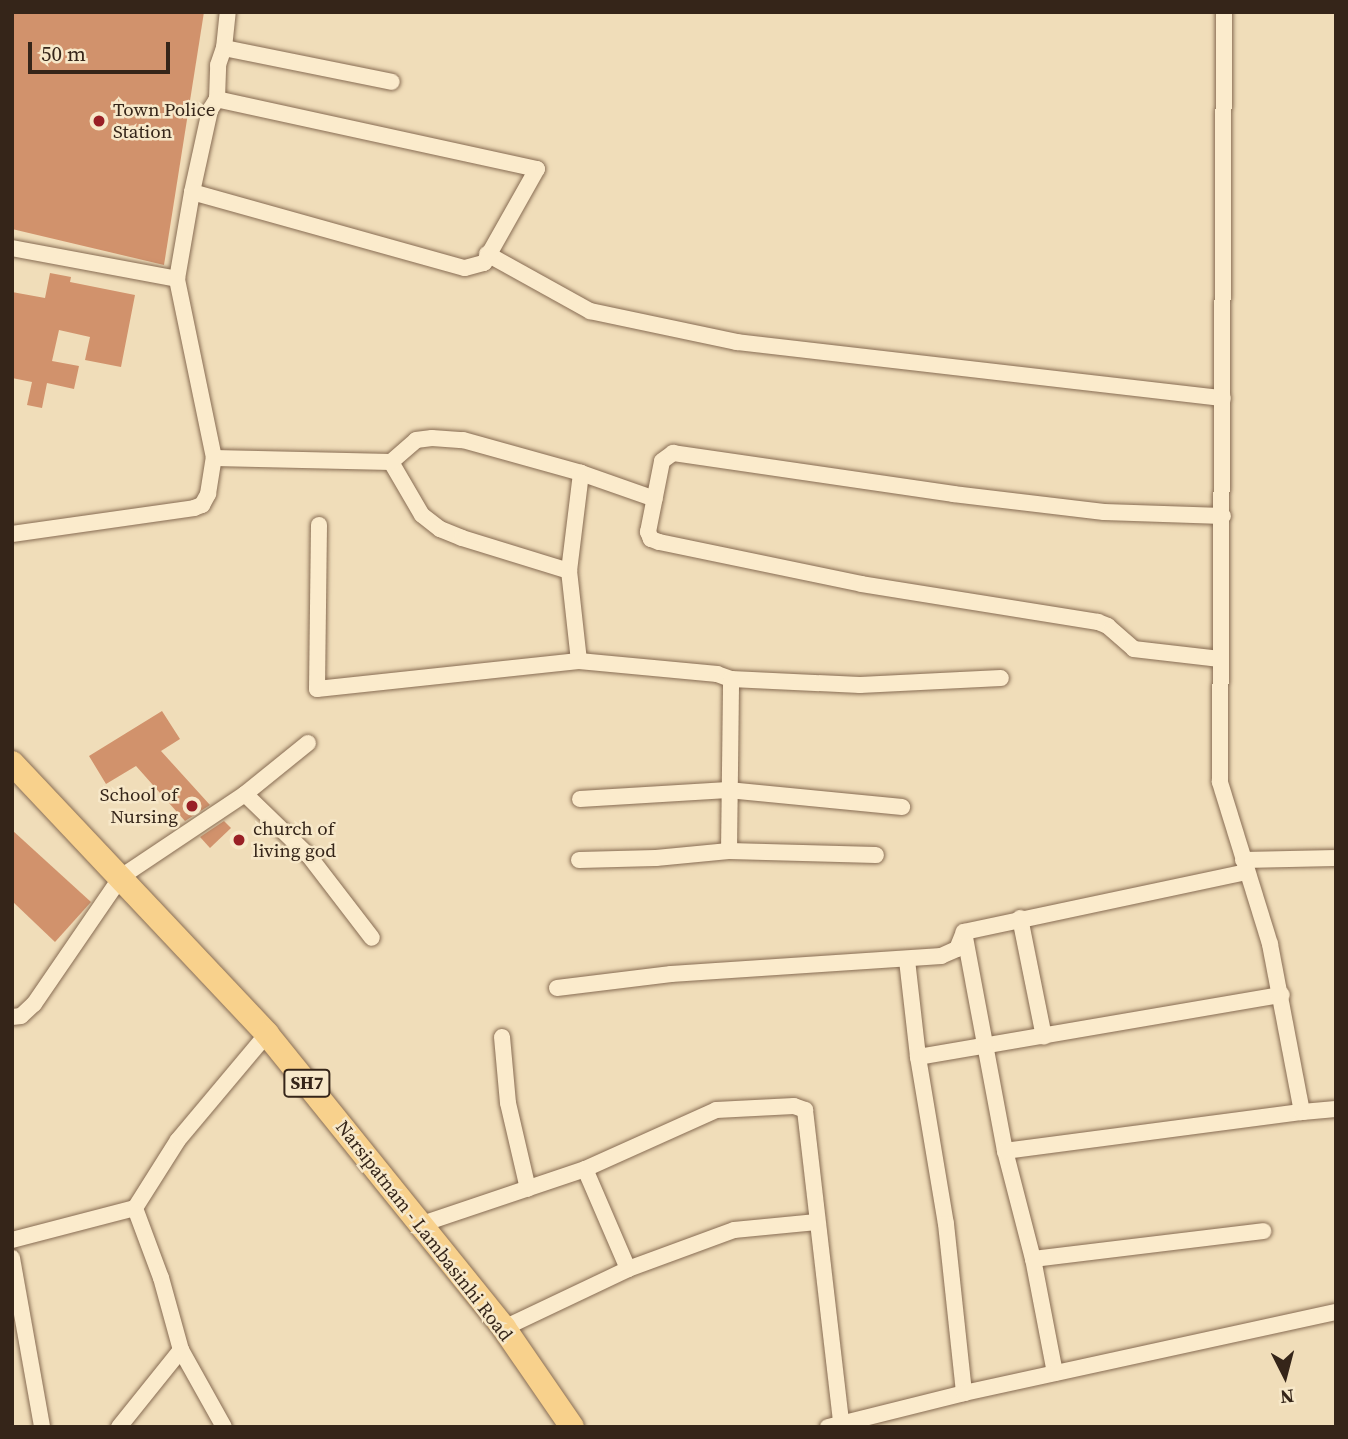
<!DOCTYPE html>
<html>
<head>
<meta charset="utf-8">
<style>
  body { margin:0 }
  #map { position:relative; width:1348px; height:1439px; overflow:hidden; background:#f0ddb9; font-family:"Source Serif 4",serif }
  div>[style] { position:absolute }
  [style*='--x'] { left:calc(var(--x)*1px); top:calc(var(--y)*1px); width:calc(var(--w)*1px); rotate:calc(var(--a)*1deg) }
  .building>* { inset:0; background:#d1926c }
  .roads { filter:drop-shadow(0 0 2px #876c53) drop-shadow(0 0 2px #876c53) }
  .street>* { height:16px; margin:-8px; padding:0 8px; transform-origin:8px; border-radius:8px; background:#fbebcc }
  .primary>* { height:24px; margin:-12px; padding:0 12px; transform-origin:12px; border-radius:12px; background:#f8d18c }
  .dots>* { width:19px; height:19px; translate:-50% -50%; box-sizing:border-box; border:4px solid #f7e8c9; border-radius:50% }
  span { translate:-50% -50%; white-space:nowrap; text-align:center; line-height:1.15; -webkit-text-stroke:5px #f7e8c9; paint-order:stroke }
  .shield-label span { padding:2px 5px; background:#f7e8c9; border:2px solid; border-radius:5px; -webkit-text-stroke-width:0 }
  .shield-label { font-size:18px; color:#352519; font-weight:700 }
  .poi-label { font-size:19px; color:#352519 }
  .left { translate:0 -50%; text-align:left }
  .right { translate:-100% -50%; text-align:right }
  .street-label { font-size:19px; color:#352519 }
  .frame { position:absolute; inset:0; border:14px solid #352519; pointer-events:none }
  .north { position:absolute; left:1250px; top:1341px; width:70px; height:70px; -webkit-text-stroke:5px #f7e8c9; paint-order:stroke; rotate:174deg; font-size:19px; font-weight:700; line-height:28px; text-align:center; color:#352519 }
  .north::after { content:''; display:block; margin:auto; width:24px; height:32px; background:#352519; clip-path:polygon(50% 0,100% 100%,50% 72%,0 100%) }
  .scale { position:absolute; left:28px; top:42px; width:142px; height:32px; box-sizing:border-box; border:4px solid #352519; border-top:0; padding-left:9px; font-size:21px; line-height:24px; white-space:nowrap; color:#352519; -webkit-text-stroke:5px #f7e8c9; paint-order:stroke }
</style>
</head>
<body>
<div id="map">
  <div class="building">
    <div style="clip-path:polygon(12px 12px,204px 12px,164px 265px,12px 229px)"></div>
    <div style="clip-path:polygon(50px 273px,71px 277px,70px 282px,135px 295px,121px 367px,85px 360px,90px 337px,59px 330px,52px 361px,79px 366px,74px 389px,47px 383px,42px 408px,27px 405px,32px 382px,12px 378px,12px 292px,45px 298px)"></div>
    <div style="clip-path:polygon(162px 711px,180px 739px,161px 751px,210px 805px,185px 821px,136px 766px,106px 784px,89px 756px)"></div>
    <div style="clip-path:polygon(224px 821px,231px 828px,210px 848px,200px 837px)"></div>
    <div style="clip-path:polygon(12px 830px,91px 902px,55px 942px,12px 901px)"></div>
  </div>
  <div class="roads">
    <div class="street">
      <div style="--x:224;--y:48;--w:171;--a:11.4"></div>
      <div style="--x:192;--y:192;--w:84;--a:-77.6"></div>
      <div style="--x:210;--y:110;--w:13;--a:-58"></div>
      <div style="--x:217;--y:99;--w:34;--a:-88"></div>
      <div style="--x:218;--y:65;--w:18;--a:-71"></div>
      <div style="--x:224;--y:48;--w:36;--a:-84"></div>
      <div style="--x:12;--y:248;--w:168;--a:10.6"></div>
      <div style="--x:487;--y:254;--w:118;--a:29"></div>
      <div style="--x:590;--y:311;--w:150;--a:11.9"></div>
      <div style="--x:737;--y:342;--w:489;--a:6.6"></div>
      <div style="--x:214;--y:458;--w:183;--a:-101.7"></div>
      <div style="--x:177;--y:279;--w:88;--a:-80.2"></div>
      <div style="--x:192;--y:192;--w:283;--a:15.6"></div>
      <div style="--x:465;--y:268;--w:20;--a:-15"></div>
      <div style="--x:484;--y:263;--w:108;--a:-60.6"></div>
      <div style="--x:537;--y:169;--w:328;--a:-167.7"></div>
      <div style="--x:391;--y:462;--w:61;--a:59.7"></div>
      <div style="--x:422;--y:515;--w:23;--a:38"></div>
      <div style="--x:440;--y:529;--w:24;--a:22"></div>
      <div style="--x:462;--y:538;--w:112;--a:17.1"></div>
      <div style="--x:319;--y:525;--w:164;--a:90.7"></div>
      <div style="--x:317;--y:689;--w:263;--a:-6.1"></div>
      <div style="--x:579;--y:661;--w:139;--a:5.4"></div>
      <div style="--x:717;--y:674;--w:15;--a:20"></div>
      <div style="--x:731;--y:679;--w:129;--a:2.7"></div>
      <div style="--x:860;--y:685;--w:141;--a:-2.8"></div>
      <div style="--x:12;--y:534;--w:184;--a:-8.1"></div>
      <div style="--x:194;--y:508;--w:9;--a:-21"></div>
      <div style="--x:202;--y:505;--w:13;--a:-61"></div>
      <div style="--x:208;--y:494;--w:36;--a:-81"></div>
      <div style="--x:214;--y:458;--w:177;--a:1.3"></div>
      <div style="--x:391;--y:462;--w:33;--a:-41"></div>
      <div style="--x:416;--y:440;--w:16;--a:-7"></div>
      <div style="--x:432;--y:438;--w:31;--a:4"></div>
      <div style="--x:463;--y:440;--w:123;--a:15.6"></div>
      <div style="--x:581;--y:473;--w:78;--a:19.4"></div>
      <div style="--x:1220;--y:659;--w:87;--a:-173.4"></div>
      <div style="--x:1134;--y:649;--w:35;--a:-139"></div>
      <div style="--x:1108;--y:626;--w:11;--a:-158"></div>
      <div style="--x:1098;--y:622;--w:239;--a:-170.9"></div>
      <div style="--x:862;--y:584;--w:207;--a:-168.3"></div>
      <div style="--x:659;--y:542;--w:9;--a:-159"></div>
      <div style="--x:651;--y:539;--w:8;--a:-113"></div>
      <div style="--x:648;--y:532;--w:72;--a:-78.8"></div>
      <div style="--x:662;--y:461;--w:14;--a:-36"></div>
      <div style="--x:673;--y:453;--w:283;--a:8.3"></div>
      <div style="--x:953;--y:494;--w:152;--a:6.8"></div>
      <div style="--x:1104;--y:512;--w:119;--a:1.9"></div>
      <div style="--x:579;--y:661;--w:91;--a:-96.3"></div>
      <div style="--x:569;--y:571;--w:99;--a:-83"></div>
      <div style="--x:245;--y:794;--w:89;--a:44.1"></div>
      <div style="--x:309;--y:856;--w:103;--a:52.5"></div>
      <div style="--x:580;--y:799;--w:148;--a:-3.5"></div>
      <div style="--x:728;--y:790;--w:175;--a:5.6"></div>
      <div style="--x:729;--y:851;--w:172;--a:-89.3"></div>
      <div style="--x:579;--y:860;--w:77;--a:-1.5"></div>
      <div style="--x:656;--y:858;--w:73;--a:-5.5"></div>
      <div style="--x:729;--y:851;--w:147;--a:1.6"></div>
      <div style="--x:1243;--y:860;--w:93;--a:-1.2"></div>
      <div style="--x:1020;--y:918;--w:121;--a:78.6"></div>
      <div style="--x:907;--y:960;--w:98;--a:83.5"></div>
      <div style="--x:918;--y:1057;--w:169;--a:80.5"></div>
      <div style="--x:946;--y:1224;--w:170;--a:83.9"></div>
      <div style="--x:557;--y:988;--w:115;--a:-7"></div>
      <div style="--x:671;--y:974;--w:271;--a:-3.8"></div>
      <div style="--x:941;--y:956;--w:17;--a:-24"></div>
      <div style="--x:957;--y:949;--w:18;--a:-68"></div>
      <div style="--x:12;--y:1017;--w:9;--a:-6"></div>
      <div style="--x:21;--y:1016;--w:18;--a:-43"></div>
      <div style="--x:34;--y:1004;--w:154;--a:-55.6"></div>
      <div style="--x:121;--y:877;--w:149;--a:-33.8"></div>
      <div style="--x:245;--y:794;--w:81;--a:-39"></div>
      <div style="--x:502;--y:1037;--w:66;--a:84.8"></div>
      <div style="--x:508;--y:1103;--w:88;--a:76.9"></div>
      <div style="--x:918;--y:1057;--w:369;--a:-9.7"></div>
      <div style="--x:1302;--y:1112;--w:34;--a:-5"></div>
      <div style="--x:1005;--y:1151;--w:223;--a:-100.6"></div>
      <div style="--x:964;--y:932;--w:288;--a:-12"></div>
      <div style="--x:585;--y:1169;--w:109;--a:66.7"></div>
      <div style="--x:419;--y:1225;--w:175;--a:-18.6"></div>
      <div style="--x:585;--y:1169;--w:144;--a:-24.2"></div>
      <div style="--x:716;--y:1110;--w:78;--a:-2.9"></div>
      <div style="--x:794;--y:1106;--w:12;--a:20"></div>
      <div style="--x:805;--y:1110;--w:315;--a:83.4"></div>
      <div style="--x:12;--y:1240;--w:127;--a:-14.6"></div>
      <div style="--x:12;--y:1258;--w:172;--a:79.9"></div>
      <div style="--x:1033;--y:1259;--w:232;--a:-6.9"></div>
      <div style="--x:504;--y:1328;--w:137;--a:-25.4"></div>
      <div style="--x:628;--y:1269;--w:113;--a:-20.2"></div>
      <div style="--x:734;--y:1230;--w:83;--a:-5.5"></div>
      <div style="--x:181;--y:1350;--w:88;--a:60.8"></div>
      <div style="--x:1055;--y:1373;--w:116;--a:-100.9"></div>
      <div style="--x:1033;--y:1259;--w:112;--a:-104.5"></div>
      <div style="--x:1005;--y:1151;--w:300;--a:-7.5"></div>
      <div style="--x:1302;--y:1112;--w:171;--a:-100.8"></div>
      <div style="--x:1270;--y:944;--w:170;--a:-107.2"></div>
      <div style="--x:1220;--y:782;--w:770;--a:-89.7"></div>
      <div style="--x:119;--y:1427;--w:99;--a:-51.2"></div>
      <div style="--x:181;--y:1350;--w:75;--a:-105.5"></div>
      <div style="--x:161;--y:1278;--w:75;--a:-110.4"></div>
      <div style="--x:135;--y:1208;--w:80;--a:-57.7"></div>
      <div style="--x:178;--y:1140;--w:138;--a:-50"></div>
      <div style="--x:828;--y:1427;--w:140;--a:-14"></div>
      <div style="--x:964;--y:1393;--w:381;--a:-12.3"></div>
    </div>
    <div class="primary">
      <div style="--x:12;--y:763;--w:372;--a:46.7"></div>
      <div style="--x:267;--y:1034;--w:378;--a:51.1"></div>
      <div style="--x:504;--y:1328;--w:120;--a:55.5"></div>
    </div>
  </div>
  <div class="dots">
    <div style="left:99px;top:121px;background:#992026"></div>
    <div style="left:192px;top:806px;background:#992026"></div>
    <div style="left:239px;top:840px;background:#992026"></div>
  </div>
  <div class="shield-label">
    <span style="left:307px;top:1083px">SH7</span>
  </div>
  <div class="poi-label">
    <span class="left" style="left:113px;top:121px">Town Police<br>Station</span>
    <span class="right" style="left:178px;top:806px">School of<br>Nursing</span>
    <span class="left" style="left:253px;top:840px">church of<br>living god</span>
  </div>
  <div class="street-label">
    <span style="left:424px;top:1231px;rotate:52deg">Narsipatnam - Lambasinhi Road</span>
  </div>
  <div class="frame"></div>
  <div class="north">N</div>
  <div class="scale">50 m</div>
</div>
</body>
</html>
